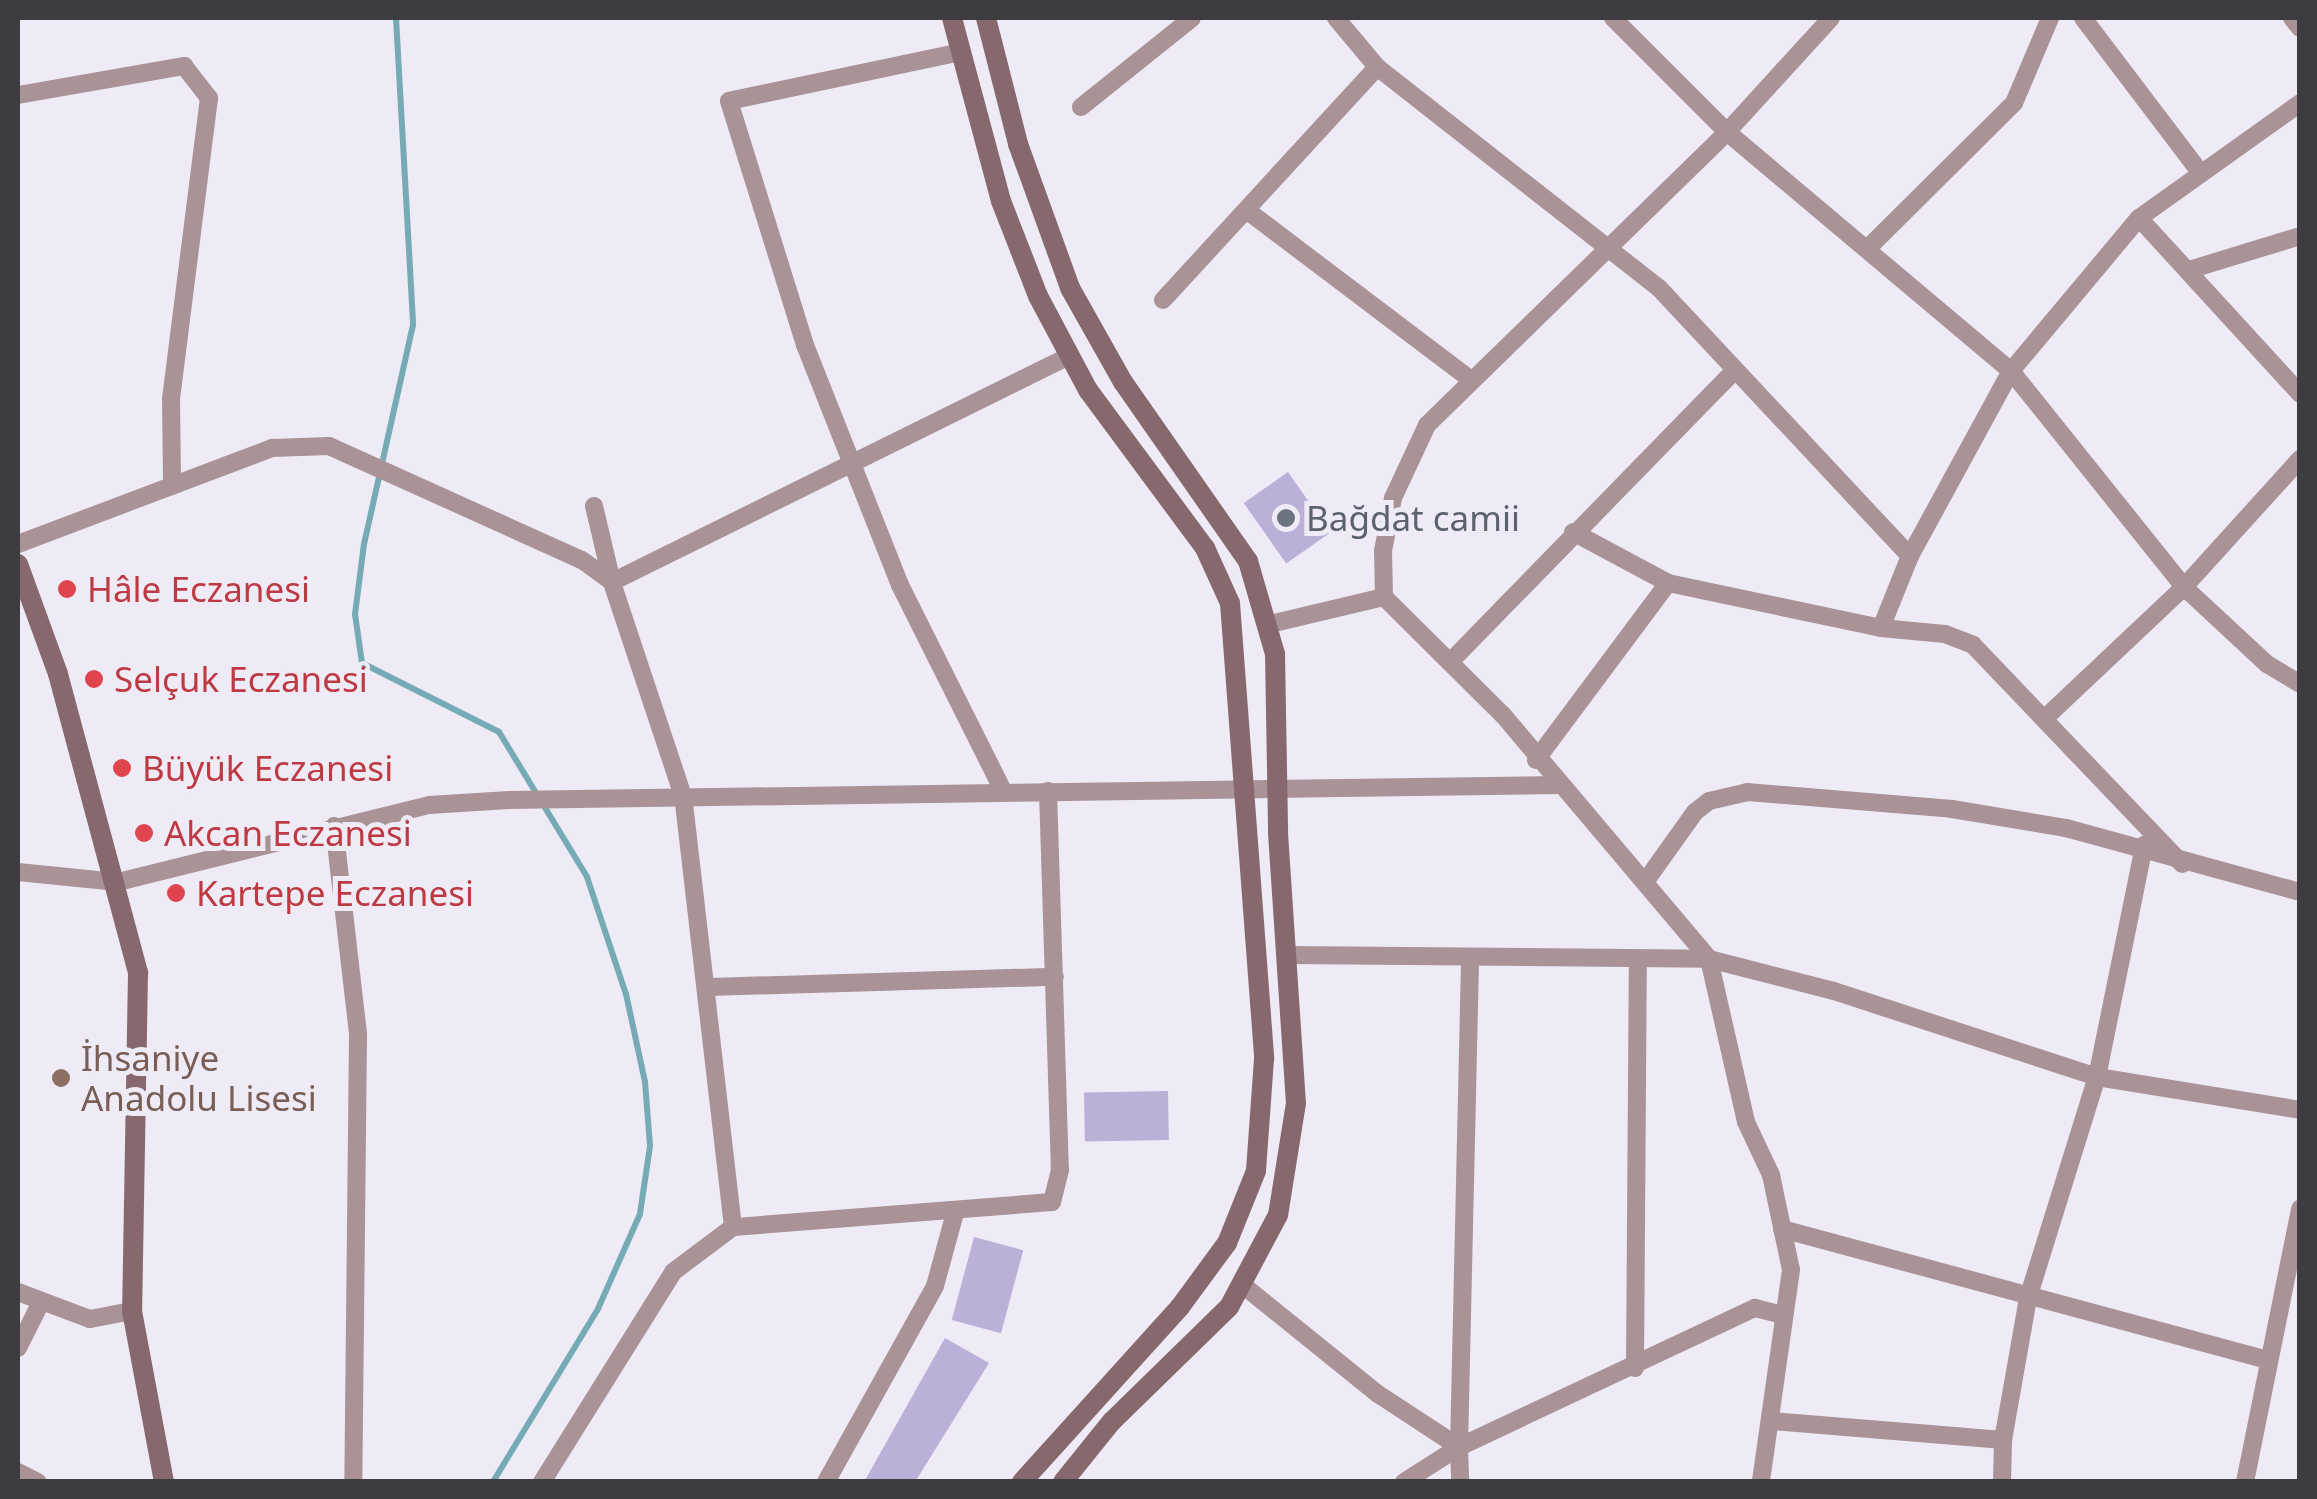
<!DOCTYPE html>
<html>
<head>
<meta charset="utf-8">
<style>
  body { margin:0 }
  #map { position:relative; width:2317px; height:1499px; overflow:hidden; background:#eeebf7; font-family:"Noto Sans",sans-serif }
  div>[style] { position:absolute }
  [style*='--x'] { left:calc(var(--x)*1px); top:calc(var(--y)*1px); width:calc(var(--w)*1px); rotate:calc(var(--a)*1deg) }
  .stream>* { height:6px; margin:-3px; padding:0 3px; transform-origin:3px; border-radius:3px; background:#76abb5 }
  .building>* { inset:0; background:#bab0d8; transform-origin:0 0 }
  .street>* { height:18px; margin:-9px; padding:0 9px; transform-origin:9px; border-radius:9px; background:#a99396 }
  .secondary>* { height:20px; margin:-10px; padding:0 10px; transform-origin:10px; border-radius:10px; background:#87696d }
  .dots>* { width:28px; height:28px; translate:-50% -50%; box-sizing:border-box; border:5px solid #eeebf7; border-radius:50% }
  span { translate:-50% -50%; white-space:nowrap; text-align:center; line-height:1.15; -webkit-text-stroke:10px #eeebf7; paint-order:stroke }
  .worship-label { font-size:35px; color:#5b616d }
  .left { translate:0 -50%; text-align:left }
  .health-label { font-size:35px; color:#be3a42 }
  .education-label { font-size:35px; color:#785e54 }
  .frame { position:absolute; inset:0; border:20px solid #3d3c41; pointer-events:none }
</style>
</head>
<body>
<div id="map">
  <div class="stream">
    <div style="--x:396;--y:18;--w:307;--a:86.8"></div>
    <div style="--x:413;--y:325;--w:224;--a:102.6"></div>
    <div style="--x:364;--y:544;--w:71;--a:97.3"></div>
    <div style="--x:355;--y:614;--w:49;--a:81.9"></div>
    <div style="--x:362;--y:663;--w:153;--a:26.7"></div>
    <div style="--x:499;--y:732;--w:170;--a:58.7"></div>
    <div style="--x:587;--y:877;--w:123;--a:71.6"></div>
    <div style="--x:626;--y:994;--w:90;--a:77.8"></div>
    <div style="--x:645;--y:1082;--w:64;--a:85.5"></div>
    <div style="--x:650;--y:1146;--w:69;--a:98.4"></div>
    <div style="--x:640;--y:1214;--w:104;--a:113.9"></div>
    <div style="--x:598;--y:1309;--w:202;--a:121.3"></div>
  </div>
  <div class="building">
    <div style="left:1288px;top:472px;width:74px;height:54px;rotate:55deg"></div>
    <div style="left:1168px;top:1091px;width:49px;height:84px;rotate:89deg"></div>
    <div style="left:974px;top:1237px;width:51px;height:86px;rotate:15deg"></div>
    <div style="clip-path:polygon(945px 1338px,989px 1363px,915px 1482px,864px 1482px)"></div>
  </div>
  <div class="street">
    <div style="--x:1336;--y:18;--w:64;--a:50.1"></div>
    <div style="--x:1377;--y:67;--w:358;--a:38.1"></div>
    <div style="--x:1659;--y:288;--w:367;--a:46.9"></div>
    <div style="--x:1613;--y:18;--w:161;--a:45"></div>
    <div style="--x:1727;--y:132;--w:371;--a:40.1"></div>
    <div style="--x:2011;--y:371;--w:277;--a:51.3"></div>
    <div style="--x:2184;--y:587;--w:113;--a:42.9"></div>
    <div style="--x:2267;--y:664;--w:39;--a:31"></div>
    <div style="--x:2083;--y:18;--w:193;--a:52.8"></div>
    <div style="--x:2292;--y:18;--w:13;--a:51"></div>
    <div style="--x:961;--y:52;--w:237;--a:168.1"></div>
    <div style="--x:729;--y:101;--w:256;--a:72.7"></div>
    <div style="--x:805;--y:345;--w:258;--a:68.4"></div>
    <div style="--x:900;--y:585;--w:230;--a:63.4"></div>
    <div style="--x:18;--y:95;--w:169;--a:-9.9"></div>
    <div style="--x:184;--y:66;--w:41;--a:52"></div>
    <div style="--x:209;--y:98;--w:303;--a:97.2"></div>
    <div style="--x:171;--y:399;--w:87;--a:89.3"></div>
    <div style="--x:1081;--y:107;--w:142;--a:-38.7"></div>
    <div style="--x:1249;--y:212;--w:278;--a:37.1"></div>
    <div style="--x:2139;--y:218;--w:239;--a:47.5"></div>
    <div style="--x:1867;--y:249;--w:207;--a:-44.8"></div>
    <div style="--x:2014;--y:103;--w:92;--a:-67"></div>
    <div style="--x:2189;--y:270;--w:116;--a:-17"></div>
    <div style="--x:1163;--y:300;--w:316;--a:-47.4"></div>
    <div style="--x:594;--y:506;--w:78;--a:76.7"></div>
    <div style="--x:1573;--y:532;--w:108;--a:28.2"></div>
    <div style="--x:1668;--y:583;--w:218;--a:11.9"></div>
    <div style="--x:1881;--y:628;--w:64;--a:5.4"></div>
    <div style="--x:1945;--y:634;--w:30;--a:21"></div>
    <div style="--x:1973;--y:645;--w:303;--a:46.3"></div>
    <div style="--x:18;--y:544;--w:272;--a:-20.7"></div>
    <div style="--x:272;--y:448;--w:57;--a:-2"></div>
    <div style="--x:329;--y:446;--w:277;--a:24.3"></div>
    <div style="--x:582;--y:560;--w:37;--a:36"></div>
    <div style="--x:1384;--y:597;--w:46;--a:-91.2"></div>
    <div style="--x:1383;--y:551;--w:54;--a:-79.3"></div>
    <div style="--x:1393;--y:498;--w:81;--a:-65"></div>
    <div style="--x:1427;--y:425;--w:419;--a:-44.3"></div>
    <div style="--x:1727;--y:132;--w:154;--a:-47.6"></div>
    <div style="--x:1270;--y:624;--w:117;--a:-13.3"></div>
    <div style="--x:1384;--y:597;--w:168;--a:44.8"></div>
    <div style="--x:1503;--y:715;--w:319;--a:49.8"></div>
    <div style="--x:1709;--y:959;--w:167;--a:77.2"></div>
    <div style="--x:1746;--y:1122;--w:59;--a:64.7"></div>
    <div style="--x:1771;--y:1175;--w:97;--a:78.1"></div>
    <div style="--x:1791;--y:1270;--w:214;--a:98.1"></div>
    <div style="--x:1881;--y:628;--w:78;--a:-68.1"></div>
    <div style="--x:1910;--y:556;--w:211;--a:-61.4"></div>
    <div style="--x:2011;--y:371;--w:199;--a:-50.1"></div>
    <div style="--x:2139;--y:218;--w:198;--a:-35.5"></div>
    <div style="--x:1453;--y:659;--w:404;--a:-45.7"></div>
    <div style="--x:2044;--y:719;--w:192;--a:-43.3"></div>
    <div style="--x:2184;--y:587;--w:173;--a:-47.8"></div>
    <div style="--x:1536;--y:760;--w:221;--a:-53.3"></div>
    <div style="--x:1048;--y:791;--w:379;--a:88.2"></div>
    <div style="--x:1060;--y:1170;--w:33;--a:104"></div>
    <div style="--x:1052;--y:1202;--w:320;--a:175.5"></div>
    <div style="--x:733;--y:1227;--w:434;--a:-96.6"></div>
    <div style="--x:683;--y:796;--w:225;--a:-108.4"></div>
    <div style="--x:612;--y:582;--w:510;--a:-26.31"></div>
    <div style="--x:334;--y:826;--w:210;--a:83.4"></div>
    <div style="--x:358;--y:1035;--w:447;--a:90.6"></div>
    <div style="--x:18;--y:872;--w:100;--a:5.7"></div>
    <div style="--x:118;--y:882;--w:320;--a:-13.9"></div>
    <div style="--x:429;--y:805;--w:80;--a:-3.6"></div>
    <div style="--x:509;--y:800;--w:1052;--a:-0.82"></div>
    <div style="--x:1645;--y:882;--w:86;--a:-54.5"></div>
    <div style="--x:1695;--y:812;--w:18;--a:-38"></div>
    <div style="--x:1709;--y:801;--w:39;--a:-13"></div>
    <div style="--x:1747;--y:792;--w:206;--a:4.7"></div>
    <div style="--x:1952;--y:809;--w:116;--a:9.5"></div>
    <div style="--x:2066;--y:828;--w:243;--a:15.3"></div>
    <div style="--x:1287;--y:955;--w:422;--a:0.5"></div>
    <div style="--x:1709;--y:959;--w:129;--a:14.4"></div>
    <div style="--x:1834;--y:991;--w:277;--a:18.1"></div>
    <div style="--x:2097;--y:1077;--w:206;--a:9.2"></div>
    <div style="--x:709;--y:987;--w:346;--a:-1.7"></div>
    <div style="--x:1782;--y:1229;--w:503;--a:15.09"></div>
    <div style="--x:1244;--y:1286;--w:172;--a:38.9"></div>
    <div style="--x:1378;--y:1394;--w:97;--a:33.2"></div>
    <div style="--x:1459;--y:1447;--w:35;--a:88"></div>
    <div style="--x:18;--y:1292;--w:77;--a:20.6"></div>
    <div style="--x:90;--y:1319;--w:43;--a:-10.8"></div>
    <div style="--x:18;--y:1348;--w:51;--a:-63.4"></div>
    <div style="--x:1635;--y:1368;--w:409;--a:-89.6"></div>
    <div style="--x:1771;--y:1421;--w:233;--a:4.7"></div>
    <div style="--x:1459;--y:1447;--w:489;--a:-88.7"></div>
    <div style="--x:18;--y:1472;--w:22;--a:27"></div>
    <div style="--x:542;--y:1482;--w:248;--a:-58"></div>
    <div style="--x:673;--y:1272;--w:75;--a:-36.9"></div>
    <div style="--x:826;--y:1482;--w:224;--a:-60.9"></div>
    <div style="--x:935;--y:1286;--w:76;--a:-74.7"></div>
    <div style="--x:1404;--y:1482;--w:65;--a:-32.5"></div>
    <div style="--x:1459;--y:1447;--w:327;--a:-25.2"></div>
    <div style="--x:1755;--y:1308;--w:30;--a:14"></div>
    <div style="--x:2002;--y:1482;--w:42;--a:-88.6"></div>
    <div style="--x:2003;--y:1440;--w:144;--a:-80"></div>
    <div style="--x:2028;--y:1298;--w:232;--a:-72.7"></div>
    <div style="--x:2097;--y:1077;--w:237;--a:-78.5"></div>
    <div style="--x:2245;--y:1482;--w:279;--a:-78.6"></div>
  </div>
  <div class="secondary">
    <div style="--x:952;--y:18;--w:189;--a:75"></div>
    <div style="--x:1001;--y:201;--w:102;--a:68.7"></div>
    <div style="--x:1038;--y:296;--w:106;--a:62"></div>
    <div style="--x:1088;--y:390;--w:197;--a:53.5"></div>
    <div style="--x:1205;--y:548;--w:60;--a:65.6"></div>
    <div style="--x:1230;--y:603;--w:457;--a:85.7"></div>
    <div style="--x:1264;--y:1059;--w:112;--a:94.1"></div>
    <div style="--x:1256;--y:1171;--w:78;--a:111.9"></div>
    <div style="--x:1227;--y:1243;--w:79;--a:126.3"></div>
    <div style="--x:1180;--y:1307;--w:236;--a:132.1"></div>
    <div style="--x:986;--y:18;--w:130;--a:75.7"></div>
    <div style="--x:1018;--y:144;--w:153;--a:70.1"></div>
    <div style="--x:1070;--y:288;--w:108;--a:60.6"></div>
    <div style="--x:1123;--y:382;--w:218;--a:55.1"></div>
    <div style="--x:1248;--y:561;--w:97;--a:73.8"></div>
    <div style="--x:1275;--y:654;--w:179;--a:89"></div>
    <div style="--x:1278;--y:833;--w:271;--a:86.2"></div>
    <div style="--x:1296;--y:1103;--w:113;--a:99.1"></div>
    <div style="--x:1278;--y:1215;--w:104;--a:118"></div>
    <div style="--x:1229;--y:1307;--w:163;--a:135.7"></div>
    <div style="--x:1112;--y:1421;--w:78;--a:128.8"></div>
    <div style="--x:18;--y:564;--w:117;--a:70"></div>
    <div style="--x:58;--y:674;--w:310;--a:75"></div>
    <div style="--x:138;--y:973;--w:338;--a:91"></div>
    <div style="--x:132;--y:1311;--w:174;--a:79.4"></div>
  </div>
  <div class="dots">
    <div style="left:1286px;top:518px;background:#6b7280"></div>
    <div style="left:67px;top:589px;background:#e0444e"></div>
    <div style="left:94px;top:679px;background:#e0444e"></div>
    <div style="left:122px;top:768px;background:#e0444e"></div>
    <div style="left:144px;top:833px;background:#e0444e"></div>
    <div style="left:176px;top:893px;background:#e0444e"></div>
    <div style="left:61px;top:1078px;background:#8d6e63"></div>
  </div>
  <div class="worship-label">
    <span class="left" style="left:1306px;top:518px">Bağdat camii</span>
  </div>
  <div class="health-label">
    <span class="left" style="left:87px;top:589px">Hâle Eczanesi</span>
    <span class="left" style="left:114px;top:679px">Selçuk Eczanesi</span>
    <span class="left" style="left:142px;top:768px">Büyük Eczanesi</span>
    <span class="left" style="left:164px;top:833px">Akcan Eczanesi</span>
    <span class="left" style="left:196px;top:893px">Kartepe Eczanesi</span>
  </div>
  <div class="education-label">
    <span class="left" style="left:81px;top:1078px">İhsaniye<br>Anadolu Lisesi</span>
  </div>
  <div class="frame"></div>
</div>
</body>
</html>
